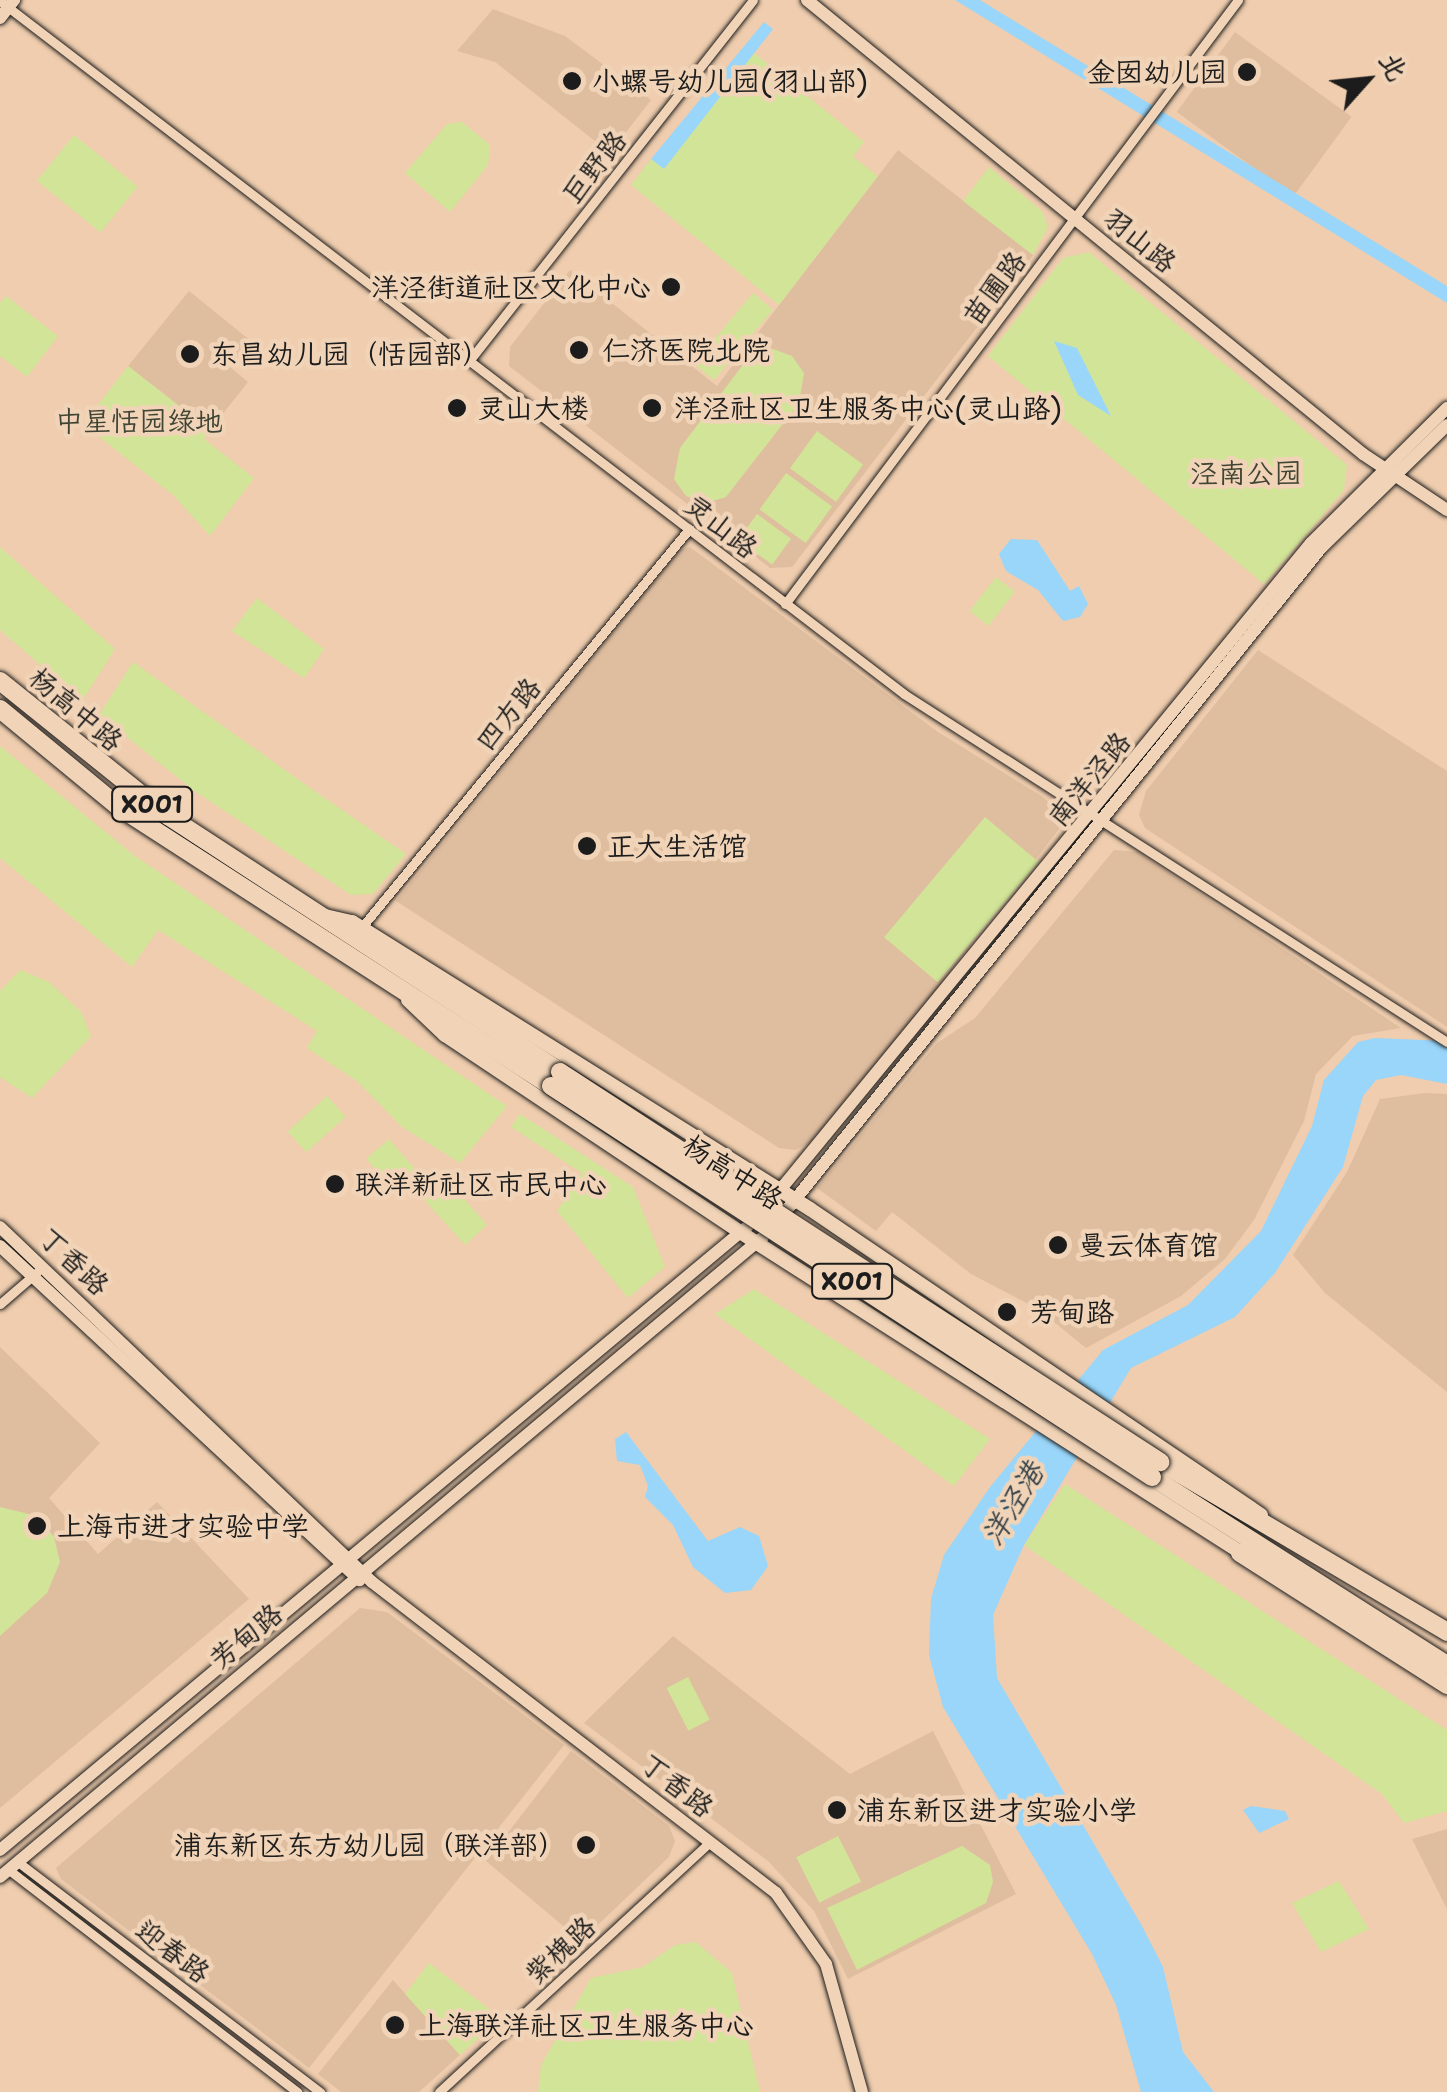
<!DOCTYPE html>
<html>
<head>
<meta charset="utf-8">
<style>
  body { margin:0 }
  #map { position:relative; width:1447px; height:2092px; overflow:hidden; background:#efcdae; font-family:"Shantell Sans","LXGW WenKai TC",sans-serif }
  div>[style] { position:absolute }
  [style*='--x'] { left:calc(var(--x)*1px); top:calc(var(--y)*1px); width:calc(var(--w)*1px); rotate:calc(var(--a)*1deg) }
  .built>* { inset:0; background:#dfbd9f; transform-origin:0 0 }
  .green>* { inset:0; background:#d2e498; transform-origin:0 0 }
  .water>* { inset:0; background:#99d6fa }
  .roads { filter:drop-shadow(0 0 2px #1c1c1c) drop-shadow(0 0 2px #1c1c1c) }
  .street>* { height:9px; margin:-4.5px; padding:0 4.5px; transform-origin:4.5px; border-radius:4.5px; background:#f1d4b7 }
  .secondary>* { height:12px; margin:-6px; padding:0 6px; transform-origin:6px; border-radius:6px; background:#f1d4b7 }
  .primary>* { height:14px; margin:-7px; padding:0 7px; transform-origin:7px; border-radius:7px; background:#f1d4b7 }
  .highway>* { height:18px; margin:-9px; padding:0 9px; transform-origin:9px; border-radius:9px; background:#f1d4b7 }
  .bridges { filter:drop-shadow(0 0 2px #1c1c1c) drop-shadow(0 0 2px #1c1c1c) }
  .highway-bridge>* { height:18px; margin:-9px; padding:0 9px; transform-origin:9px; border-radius:9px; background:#f1d4b7 }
  .dots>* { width:28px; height:28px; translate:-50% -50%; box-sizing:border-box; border:5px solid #f1d4b7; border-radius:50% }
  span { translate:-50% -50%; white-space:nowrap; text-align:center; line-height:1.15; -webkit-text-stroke:9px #f1d4b7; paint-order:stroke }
  .shield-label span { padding:2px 8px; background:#f1d4b7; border:2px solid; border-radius:8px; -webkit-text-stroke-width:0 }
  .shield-label { font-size:25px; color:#1c1c1c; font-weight:700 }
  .poi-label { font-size:28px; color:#1c1c1c }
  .right { translate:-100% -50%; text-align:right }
  .left { translate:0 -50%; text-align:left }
  .street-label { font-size:28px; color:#1c1c1c }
  .park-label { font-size:28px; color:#404435 }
  .water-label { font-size:30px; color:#354148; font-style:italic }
  .north { position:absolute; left:1317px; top:30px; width:100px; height:100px; -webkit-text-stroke:8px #f1d4b7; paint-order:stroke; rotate:63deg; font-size:28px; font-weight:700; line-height:40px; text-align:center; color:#1c1c1c }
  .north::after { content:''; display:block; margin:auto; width:35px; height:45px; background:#1c1c1c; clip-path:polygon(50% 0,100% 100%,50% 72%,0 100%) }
</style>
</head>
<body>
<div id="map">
  <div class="built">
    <div style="clip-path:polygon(493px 9px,565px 36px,651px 100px,610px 153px,495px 62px,457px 51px)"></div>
    <div style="left:1235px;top:32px;width:144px;height:99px;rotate:36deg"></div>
    <div style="clip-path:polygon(898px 150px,1033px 255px,792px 567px,770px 568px,509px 366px,510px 347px,570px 270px,717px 386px)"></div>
    <div style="clip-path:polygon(189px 291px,251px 341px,230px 367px,248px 382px,210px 430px,128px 366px)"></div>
    <div style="clip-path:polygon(690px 547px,938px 732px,1043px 797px,1060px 813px,1062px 825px,902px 1034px,814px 1140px,795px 1150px,779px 1148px,396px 901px,680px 550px)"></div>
    <div style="clip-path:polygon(1258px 650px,1447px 771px,1447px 1027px,1145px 828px,1139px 815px,1146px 791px)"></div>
    <div style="clip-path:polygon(1114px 850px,1138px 852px,1401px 1028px,1353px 1036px,1316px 1074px,1304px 1121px,1254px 1220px,1225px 1259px,1181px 1296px,1086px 1348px,1038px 1309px,971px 1274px,892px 1212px,876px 1231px,817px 1188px,937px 1043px,975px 1018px)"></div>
    <div style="clip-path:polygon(1425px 1093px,1447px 1094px,1447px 1392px,1325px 1293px,1293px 1255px,1347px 1172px,1380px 1099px)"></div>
    <div style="clip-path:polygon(0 1347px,100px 1443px,49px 1498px,98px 1554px,157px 1502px,249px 1599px,0 1808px)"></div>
    <div style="clip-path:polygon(360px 1608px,387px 1612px,564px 1745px,309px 2068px,61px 1879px,56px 1868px)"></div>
    <div style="clip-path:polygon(673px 1636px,850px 1774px,933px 1731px,1016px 1894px,848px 1979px,814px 1911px,768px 1861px,584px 1723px)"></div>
    <div style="clip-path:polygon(571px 1751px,669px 1826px,675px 1841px,669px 1857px,581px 1941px,486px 1861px)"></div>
    <div style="clip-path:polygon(1447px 1829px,1447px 1909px,1412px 1839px)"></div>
    <div style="clip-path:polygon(393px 1980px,460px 2055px,419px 2092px,341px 2092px,318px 2074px)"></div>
  </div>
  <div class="green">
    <div style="clip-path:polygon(754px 53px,864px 142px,853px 157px,878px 176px,779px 305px,631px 185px,651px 159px,664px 168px)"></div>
    <div style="clip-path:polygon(462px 122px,490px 145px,488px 165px,450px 212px,405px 173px,447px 124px)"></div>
    <div style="left:74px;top:135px;width:82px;height:59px;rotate:39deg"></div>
    <div style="clip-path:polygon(989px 167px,1042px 211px,1048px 227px,1033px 255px,963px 201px)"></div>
    <div style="clip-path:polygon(1089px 252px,1347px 465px,1344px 490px,1264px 584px,988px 356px,1063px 258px)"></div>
    <div style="left:753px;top:293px;width:26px;height:92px;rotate:40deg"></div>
    <div style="clip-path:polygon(6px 296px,58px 336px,27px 377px,0 356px,0 303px)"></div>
    <div style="clip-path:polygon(773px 349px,792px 356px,804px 373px,799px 403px,726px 497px,706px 503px,686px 496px,674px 479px,680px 448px,745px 362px)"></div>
    <div style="clip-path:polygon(128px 366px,210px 430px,204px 439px,254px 478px,210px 536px,173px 495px,83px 424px)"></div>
    <div style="left:817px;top:431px;width:57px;height:46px;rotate:36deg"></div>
    <div style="left:786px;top:473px;width:57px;height:45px;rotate:36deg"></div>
    <div style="left:757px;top:514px;width:42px;height:32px;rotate:36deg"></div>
    <div style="clip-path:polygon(0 547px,115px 649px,82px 701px,0 630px)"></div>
    <div style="left:996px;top:577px;width:24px;height:43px;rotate:38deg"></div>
    <div style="clip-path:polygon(257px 598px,324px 649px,304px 678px,232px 631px)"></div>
    <div style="clip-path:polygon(133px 662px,316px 792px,406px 854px,373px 894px,351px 895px,196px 792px,99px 715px)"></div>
    <div style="clip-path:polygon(0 746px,135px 856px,507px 1106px,460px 1163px,402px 1127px,357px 1081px,307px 1048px,317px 1031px,158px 930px,132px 967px,0 858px)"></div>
    <div style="left:985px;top:817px;width:70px;height:157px;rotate:40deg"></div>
    <div style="clip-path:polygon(20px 970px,49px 982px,81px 1012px,91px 1036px,32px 1098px,0 1077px,0 991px)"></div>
    <div style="left:327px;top:1096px;width:28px;height:53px;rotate:48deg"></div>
    <div style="clip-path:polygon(520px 1114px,633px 1187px,665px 1267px,628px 1298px,557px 1211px,582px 1173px,511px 1127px)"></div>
    <div style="left:389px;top:1139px;width:41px;height:30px;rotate:49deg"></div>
    <div style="left:445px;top:1178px;width:63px;height:30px;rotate:48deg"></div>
    <div style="clip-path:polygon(754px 1289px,990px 1439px,954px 1486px,715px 1314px)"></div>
    <div style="clip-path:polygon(1065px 1484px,1447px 1730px,1447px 1811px,1404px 1823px,1382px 1794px,1024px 1545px)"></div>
    <div style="clip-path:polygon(0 1507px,37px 1516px,54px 1537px,60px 1562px,47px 1593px,0 1636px)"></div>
    <div style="left:688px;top:1677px;width:48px;height:24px;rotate:63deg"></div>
    <div style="left:838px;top:1836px;width:51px;height:47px;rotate:63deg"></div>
    <div style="clip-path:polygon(962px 1846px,990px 1865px,993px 1882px,986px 1903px,857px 1970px,827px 1908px)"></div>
    <div style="clip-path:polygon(1339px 1881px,1369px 1929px,1321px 1952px,1292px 1903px)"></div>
    <div style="clip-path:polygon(696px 1942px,732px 1973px,760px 2092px,538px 2092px,541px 2065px,591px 1978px,643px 1967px,675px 1945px)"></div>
    <div style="clip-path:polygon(429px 1963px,501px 2018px,460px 2055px,405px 1994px)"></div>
  </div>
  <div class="water">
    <div style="clip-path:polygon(955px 0,980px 0,1447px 286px,1447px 303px)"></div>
    <div style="clip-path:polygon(764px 22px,773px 29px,664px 169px,651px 159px)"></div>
    <div style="clip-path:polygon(1054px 341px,1077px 348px,1111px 416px,1078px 395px)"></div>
    <div style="clip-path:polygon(1011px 539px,1037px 540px,1070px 591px,1079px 586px,1088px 604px,1080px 617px,1063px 621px,1038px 590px,1006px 571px,999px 554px)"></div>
    <div style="clip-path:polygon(1375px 1038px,1447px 1041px,1447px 1084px,1401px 1075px,1376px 1080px,1363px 1096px,1343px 1167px,1275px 1273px,1235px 1317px,1131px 1368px,1024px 1545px,993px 1615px,997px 1678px,1142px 1926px,1163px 1967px,1183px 2052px,1214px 2092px,1141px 2092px,1116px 2005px,1092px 1954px,943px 1707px,929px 1655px,931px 1599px,944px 1555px,990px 1487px,1103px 1350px,1188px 1305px,1261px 1231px,1312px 1126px,1324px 1080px,1358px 1042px)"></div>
    <div style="clip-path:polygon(626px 1432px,708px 1541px,740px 1527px,759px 1536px,768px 1566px,751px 1590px,725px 1593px,693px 1567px,673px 1525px,645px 1497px,648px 1486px,640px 1465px,617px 1461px,615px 1439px)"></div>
    <div style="clip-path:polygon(1251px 1806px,1285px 1811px,1289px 1819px,1259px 1833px,1243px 1810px)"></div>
  </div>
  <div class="roads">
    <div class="street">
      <div style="--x:0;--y:1;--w:1139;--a:37.47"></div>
      <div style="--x:904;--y:694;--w:645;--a:32.66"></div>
      <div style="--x:469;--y:361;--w:459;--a:-51.8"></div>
      <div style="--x:785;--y:604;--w:755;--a:-53.13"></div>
      <div style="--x:361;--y:928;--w:517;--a:-50.58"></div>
      <div style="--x:0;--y:1304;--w:48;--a:-40.7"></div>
      <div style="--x:18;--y:1862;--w:380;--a:37.3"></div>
      <div style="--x:9;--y:1870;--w:364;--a:37.6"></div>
      <div style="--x:439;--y:2092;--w:369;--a:-42.7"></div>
    </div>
    <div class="secondary">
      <div style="--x:807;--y:0;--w:718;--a:39.23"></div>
      <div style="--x:1363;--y:454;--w:101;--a:33.7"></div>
      <div style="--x:0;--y:18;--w:23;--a:-52"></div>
      <div style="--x:762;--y:1212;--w:865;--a:-50.63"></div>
      <div style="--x:1311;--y:543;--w:192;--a:-44.8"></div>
      <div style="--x:777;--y:1222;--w:866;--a:-51.09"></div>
      <div style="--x:1321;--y:548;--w:176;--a:-44.3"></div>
      <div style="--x:0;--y:1227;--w:514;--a:43.66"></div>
      <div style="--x:372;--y:1582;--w:510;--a:37.59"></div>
      <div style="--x:776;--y:1893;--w:87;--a:54.8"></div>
      <div style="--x:826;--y:1964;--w:133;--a:74.3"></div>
      <div style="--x:0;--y:1246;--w:491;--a:42.9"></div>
      <div style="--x:0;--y:1850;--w:974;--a:-39.84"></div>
      <div style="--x:0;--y:1877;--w:996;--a:-39.99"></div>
    </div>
    <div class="primary">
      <div style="--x:325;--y:916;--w:28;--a:13"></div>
      <div style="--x:352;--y:922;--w:540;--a:32.07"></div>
      <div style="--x:810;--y:1209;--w:545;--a:34.16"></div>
      <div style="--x:408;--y:1000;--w:51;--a:43.4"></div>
      <div style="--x:445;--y:1035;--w:375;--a:33.7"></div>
      <div style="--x:757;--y:1243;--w:583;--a:32.6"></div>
    </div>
    <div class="highway">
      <div style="--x:0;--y:681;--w:216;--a:38.8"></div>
      <div style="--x:168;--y:816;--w:468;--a:33.1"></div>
      <div style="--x:0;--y:709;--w:154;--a:39.5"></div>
      <div style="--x:119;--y:807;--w:514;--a:32.86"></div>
      <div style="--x:1160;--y:1462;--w:334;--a:30.6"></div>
      <div style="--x:1152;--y:1477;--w:350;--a:32.5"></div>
      <div style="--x:1240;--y:1553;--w:246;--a:32.5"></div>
    </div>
  </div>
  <div class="bridges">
    <div class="highway-bridge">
      <div style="--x:560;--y:1072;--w:716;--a:33.02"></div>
      <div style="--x:551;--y:1086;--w:717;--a:33.05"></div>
    </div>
  </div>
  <div class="dots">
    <div style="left:1247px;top:72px;background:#1c1c1c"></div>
    <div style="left:572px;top:81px;background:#1c1c1c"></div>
    <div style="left:671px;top:287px;background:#1c1c1c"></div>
    <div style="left:579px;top:350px;background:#1c1c1c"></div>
    <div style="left:190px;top:354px;background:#1c1c1c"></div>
    <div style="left:457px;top:408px;background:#1c1c1c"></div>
    <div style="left:652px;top:408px;background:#1c1c1c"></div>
    <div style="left:587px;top:846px;background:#1c1c1c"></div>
    <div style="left:335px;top:1184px;background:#1c1c1c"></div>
    <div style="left:1058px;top:1245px;background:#1c1c1c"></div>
    <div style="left:1007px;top:1312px;background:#1c1c1c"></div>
    <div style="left:37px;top:1526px;background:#1c1c1c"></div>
    <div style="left:837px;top:1810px;background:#1c1c1c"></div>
    <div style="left:586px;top:1845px;background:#1c1c1c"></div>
    <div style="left:395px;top:2025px;background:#1c1c1c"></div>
  </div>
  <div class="shield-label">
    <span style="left:152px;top:804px">X001</span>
    <span style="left:852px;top:1281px">X001</span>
  </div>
  <div class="poi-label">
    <span class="right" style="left:1227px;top:72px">金囡幼儿园</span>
    <span class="left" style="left:592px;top:81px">小螺号幼儿园(羽山部)</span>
    <span class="right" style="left:651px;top:287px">洋泾街道社区文化中心</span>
    <span class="left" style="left:602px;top:350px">仁济医院北院</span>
    <span class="left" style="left:210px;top:354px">东昌幼儿园（恬园部）</span>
    <span class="left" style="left:477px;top:408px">灵山大楼</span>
    <span class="left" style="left:674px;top:408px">洋泾社区卫生服务中心(灵山路)</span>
    <span class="left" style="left:607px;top:846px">正大生活馆</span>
    <span class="left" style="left:355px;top:1184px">联洋新社区市民中心</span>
    <span class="left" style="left:1078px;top:1245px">曼云体育馆</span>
    <span class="left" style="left:1030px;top:1312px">芳甸路</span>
    <span class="left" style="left:57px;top:1526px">上海市进才实验中学</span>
    <span class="left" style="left:857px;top:1810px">浦东新区进才实验小学</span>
    <span class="right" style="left:566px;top:1845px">浦东新区东方幼儿园（联洋部）</span>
    <span class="left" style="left:418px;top:2025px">上海联洋社区卫生服务中心</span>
  </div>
  <div class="street-label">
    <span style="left:594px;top:167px;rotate:-52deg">巨野路</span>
    <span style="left:1140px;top:240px;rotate:39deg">羽山路</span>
    <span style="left:994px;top:288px;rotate:-53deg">苗圃路</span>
    <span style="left:721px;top:526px;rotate:38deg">灵山路</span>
    <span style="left:76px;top:709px;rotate:40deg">杨高中路</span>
    <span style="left:508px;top:714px;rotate:-51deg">四方路</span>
    <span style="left:1089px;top:779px;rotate:-51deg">南洋泾路</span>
    <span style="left:733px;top:1172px;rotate:33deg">杨高中路</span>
    <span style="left:74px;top:1261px;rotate:43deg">丁香路</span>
    <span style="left:246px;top:1636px;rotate:-40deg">芳甸路</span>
    <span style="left:677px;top:1785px;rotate:38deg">丁香路</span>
    <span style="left:560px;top:1950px;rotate:-43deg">紫槐路</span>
    <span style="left:173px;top:1951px;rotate:37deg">迎春路</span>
  </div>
  <div class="park-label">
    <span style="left:139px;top:421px">中星恬园绿地</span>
    <span style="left:1246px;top:473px">泾南公园</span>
  </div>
  <div class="water-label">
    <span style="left:1013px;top:1504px;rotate:-59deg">洋泾港</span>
  </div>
  <div class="north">北</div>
</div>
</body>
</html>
